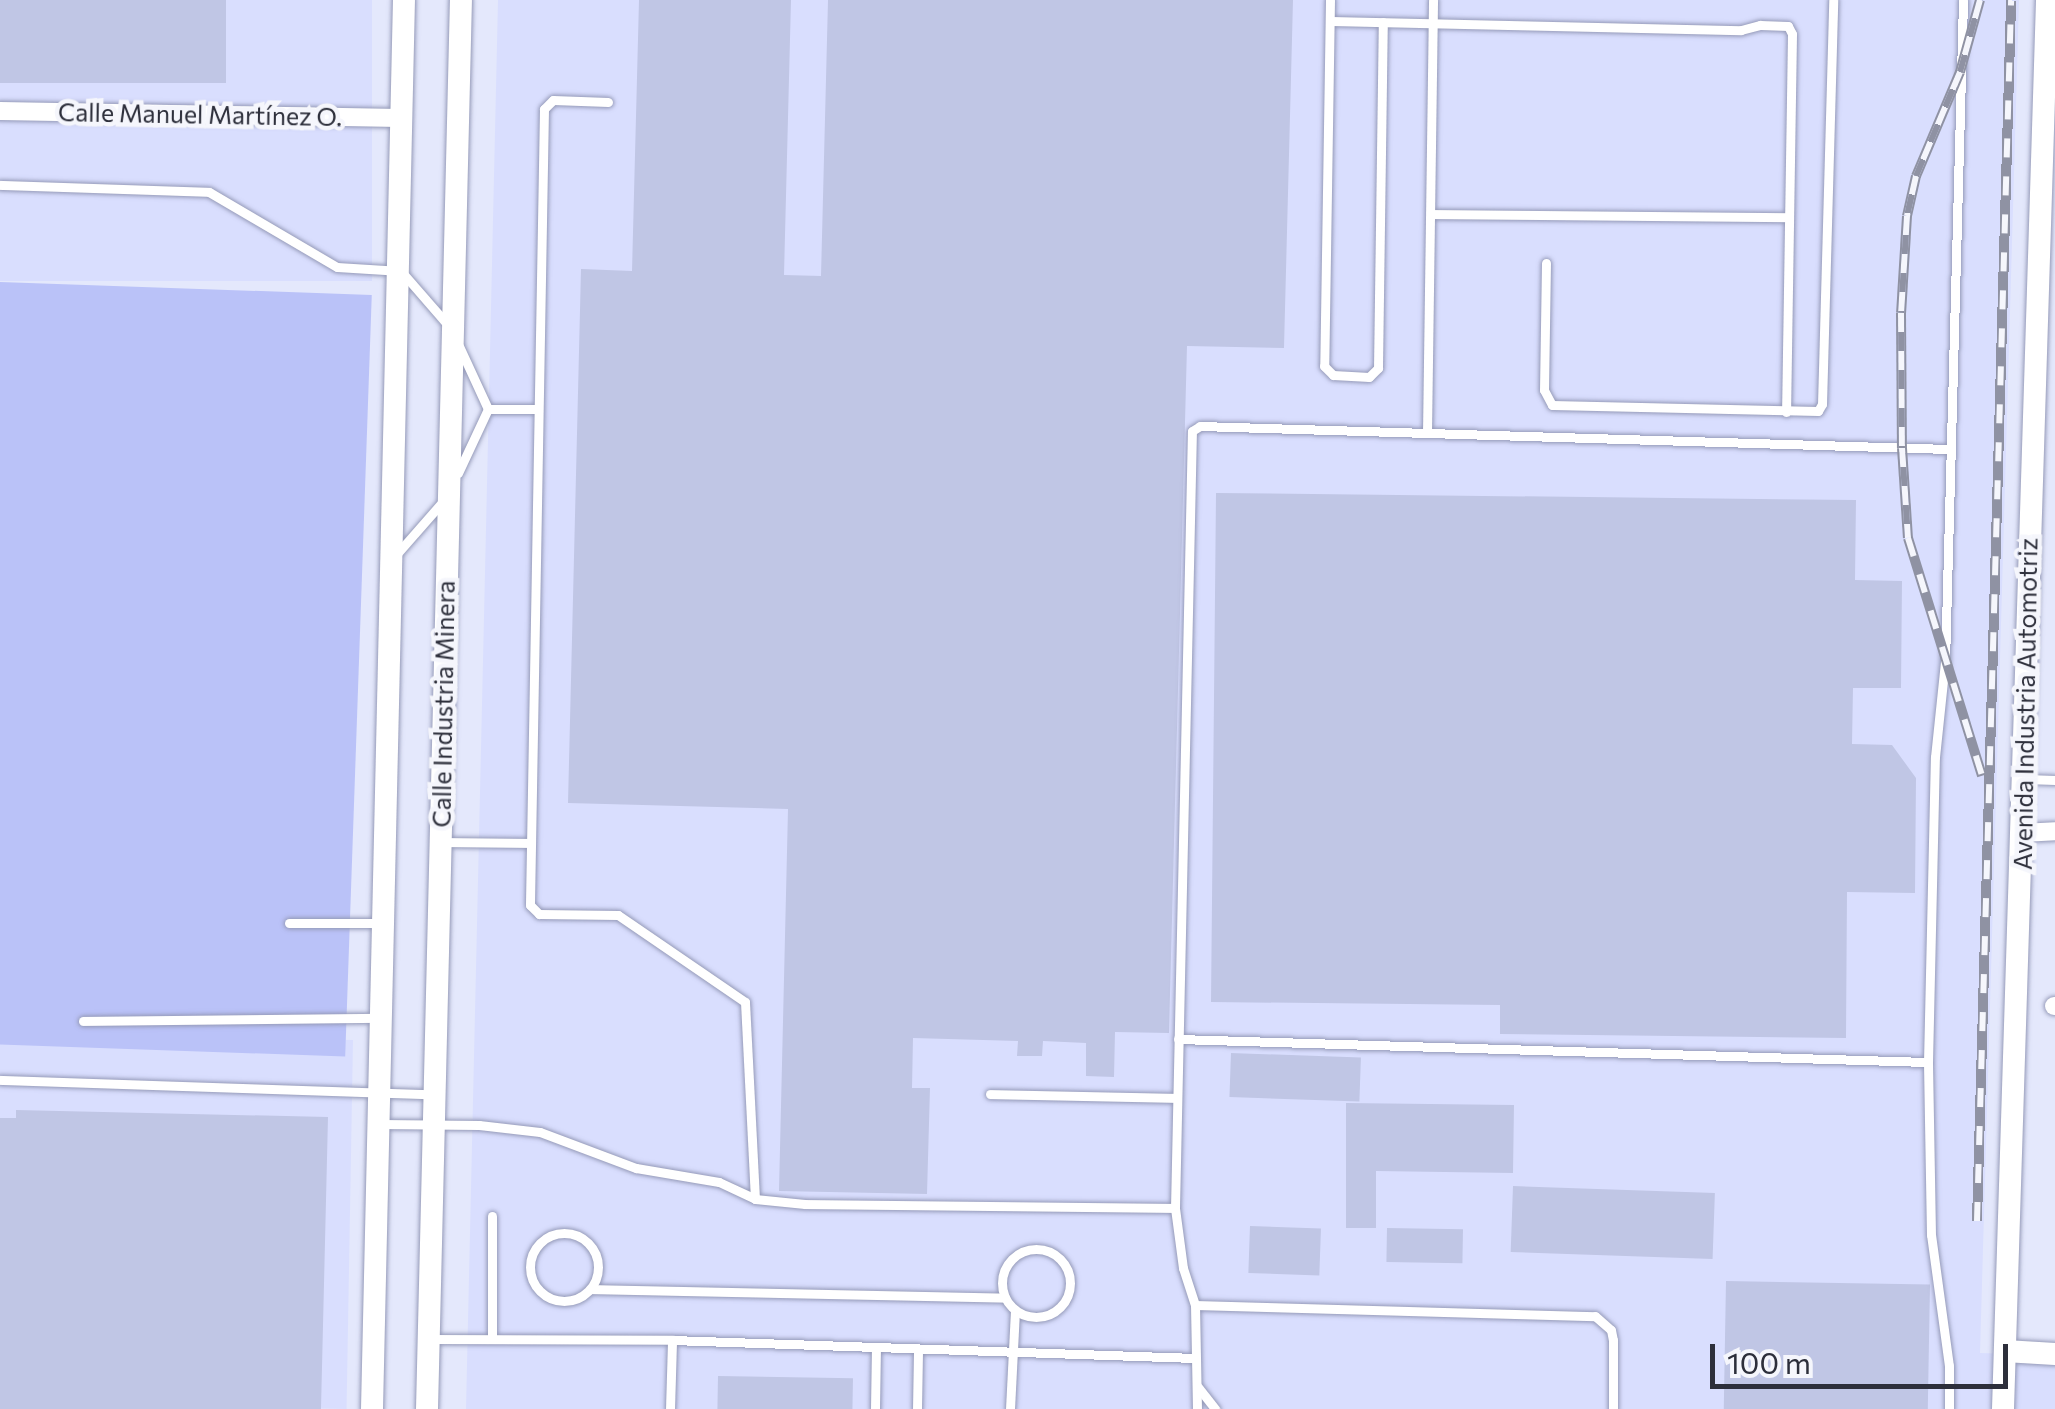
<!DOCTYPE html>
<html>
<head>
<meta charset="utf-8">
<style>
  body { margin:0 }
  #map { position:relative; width:2055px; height:1409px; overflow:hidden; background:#e4e8fc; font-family:Commissioner,sans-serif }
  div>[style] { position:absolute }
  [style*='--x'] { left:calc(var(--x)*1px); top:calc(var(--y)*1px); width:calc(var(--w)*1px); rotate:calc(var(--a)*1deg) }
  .built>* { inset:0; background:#d9defe; transform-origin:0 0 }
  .green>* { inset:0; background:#bac2f8; transform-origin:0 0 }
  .building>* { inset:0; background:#c0c6e5; transform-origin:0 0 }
  .roads { filter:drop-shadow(0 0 2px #959ab8) drop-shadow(0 0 2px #959ab8) }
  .service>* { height:9px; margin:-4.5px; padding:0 4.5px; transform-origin:4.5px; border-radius:4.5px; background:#fff }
  .service>.ring { margin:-4.5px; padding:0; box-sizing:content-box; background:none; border:9px solid #fff; border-radius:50% }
  .minor>* { height:18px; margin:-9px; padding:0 9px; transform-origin:9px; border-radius:9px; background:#fff }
  .secondary>* { height:22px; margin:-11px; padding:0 11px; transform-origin:11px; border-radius:11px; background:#fff }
  .rail>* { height:10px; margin-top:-5px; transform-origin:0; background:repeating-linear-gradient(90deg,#f5f6fc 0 19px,#8f92a3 0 38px); box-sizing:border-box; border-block:2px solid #8f92a3 }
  span { translate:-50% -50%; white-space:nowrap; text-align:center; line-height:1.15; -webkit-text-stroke:9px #f5f6fc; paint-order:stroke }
  .street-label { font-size:25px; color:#2d2f3b }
  .scale { position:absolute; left:1710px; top:1344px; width:298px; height:45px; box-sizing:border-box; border:5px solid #2d2f3b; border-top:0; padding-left:12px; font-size:30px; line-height:35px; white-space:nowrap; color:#2d2f3b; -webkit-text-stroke:8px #f5f6fc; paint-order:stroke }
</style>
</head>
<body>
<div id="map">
  <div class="built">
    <div style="left:0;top:0;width:372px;height:281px"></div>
    <div style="clip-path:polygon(498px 0,2019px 0,1980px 1353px,2055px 1355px,2055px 1409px,466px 1409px)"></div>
    <div style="left:353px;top:1040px;width:369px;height:353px;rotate:91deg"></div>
  </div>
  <div class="green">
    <div style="left:0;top:282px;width:372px;height:762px;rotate:2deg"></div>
  </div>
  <div class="building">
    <div style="left:0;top:0;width:226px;height:83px"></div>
    <div style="clip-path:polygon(639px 0,791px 0,784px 275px,821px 276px,828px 0,1293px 0,1284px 348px,1187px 346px,1169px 1033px,1115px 1032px,1114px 1077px,1086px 1076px,1086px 1043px,1043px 1041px,1042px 1056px,1017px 1056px,1018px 1041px,913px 1038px,912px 1088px,930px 1088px,927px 1194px,779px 1191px,788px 809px,568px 803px,581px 269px,632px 271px)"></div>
    <div style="clip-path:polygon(1216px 493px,1856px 500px,1855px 580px,1902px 581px,1901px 688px,1853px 688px,1852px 744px,1892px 745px,1916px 778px,1915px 893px,1847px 892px,1846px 1038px,1500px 1034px,1500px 1005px,1211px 1002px)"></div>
    <div style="left:1231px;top:1053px;width:130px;height:44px;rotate:2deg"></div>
    <div style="clip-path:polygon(1346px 1103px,1514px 1105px,1513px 1173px,1376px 1171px,1376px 1228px,1346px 1228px)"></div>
    <div style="clip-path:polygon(16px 1110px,328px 1117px,321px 1409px,0 1409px,0 1118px,16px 1118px)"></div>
    <div style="left:1513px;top:1186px;width:202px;height:66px;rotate:2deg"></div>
    <div style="left:1250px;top:1226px;width:71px;height:47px;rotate:2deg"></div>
    <div style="left:1387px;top:1228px;width:76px;height:34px;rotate:1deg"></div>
    <div style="left:1726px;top:1281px;width:204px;height:128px;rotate:1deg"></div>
    <div style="left:718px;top:1376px;width:135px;height:33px;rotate:1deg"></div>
  </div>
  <div class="roads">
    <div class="service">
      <div style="--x:1330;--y:0;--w:366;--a:90.9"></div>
      <div style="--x:1324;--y:366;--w:13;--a:45"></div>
      <div style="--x:1333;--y:375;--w:36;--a:3"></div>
      <div style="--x:1369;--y:377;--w:13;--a:-45"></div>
      <div style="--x:1378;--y:368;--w:346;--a:-89.2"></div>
      <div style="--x:1331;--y:21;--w:410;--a:1.3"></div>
      <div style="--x:1741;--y:30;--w:20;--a:-15"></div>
      <div style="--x:1760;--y:25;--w:28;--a:2"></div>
      <div style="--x:1788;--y:26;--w:9;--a:63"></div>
      <div style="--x:1792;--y:34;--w:378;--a:90.9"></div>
      <div style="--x:608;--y:102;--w:55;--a:-177.9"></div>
      <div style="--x:553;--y:100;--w:13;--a:135"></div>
      <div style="--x:544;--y:109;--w:796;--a:91.01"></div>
      <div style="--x:530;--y:905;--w:13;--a:45"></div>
      <div style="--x:539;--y:914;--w:79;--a:0.7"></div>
      <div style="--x:618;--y:915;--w:154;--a:34.4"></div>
      <div style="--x:745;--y:1002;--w:197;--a:87.1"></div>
      <div style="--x:0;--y:185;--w:209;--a:1.9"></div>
      <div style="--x:209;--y:192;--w:148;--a:30.4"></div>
      <div style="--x:337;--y:267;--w:64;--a:3.6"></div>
      <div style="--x:401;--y:271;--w:70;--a:49"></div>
      <div style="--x:1431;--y:214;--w:356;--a:0.5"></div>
      <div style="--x:1546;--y:263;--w:127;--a:90.9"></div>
      <div style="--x:1544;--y:390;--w:17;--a:62"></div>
      <div style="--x:1552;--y:405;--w:266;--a:1.3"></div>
      <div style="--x:1818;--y:411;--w:8;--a:-60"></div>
      <div style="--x:1822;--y:404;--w:404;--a:-88.4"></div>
      <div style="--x:488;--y:409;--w:50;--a:0"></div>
      <div style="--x:1427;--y:433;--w:433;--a:-89.2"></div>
      <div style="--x:458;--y:473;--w:71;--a:-64.9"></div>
      <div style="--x:488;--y:409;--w:69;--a:-114.7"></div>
      <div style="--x:395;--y:556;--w:74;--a:-48.8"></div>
      <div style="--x:2026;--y:779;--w:29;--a:2"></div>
      <div style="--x:443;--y:842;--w:87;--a:0.7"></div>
      <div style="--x:289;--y:923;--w:92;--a:0"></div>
      <div style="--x:83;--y:1021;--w:297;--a:-0.6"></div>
      <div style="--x:1178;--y:1039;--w:750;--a:1.76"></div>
      <div style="--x:0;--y:1080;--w:432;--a:1.9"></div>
      <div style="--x:990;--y:1094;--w:186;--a:1.2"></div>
      <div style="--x:380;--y:1124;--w:99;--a:0.6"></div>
      <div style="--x:479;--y:1125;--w:61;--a:6.5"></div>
      <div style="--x:540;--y:1132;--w:103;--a:20.6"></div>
      <div style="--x:636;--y:1168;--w:84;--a:9.6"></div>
      <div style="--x:719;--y:1182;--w:40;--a:25"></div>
      <div style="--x:755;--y:1199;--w:50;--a:5.7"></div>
      <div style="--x:805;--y:1204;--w:370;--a:0.6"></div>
      <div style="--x:492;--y:1216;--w:121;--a:90"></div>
      <div class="ring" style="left:530px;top:1233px;width:59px;height:59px"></div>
      <div class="ring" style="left:1002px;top:1249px;width:59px;height:59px"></div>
      <div style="--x:591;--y:1289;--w:414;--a:1.2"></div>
      <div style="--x:1195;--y:1305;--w:400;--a:1.6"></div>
      <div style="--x:1595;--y:1316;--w:21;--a:41"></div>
      <div style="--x:1611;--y:1330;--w:10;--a:79"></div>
      <div style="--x:1613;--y:1340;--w:69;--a:90"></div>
      <div style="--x:432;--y:1339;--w:240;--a:0.2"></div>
      <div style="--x:1198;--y:1387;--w:28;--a:52"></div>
      <div style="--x:670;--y:1409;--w:69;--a:-88.3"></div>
      <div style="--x:672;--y:1340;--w:523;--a:1.97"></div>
      <div style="--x:875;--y:1409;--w:61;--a:-89.1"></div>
      <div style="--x:917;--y:1409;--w:59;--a:-89"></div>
      <div style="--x:1010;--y:1409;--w:99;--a:-87.1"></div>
      <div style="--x:1197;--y:1409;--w:104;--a:-91.1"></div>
      <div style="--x:1195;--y:1305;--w:39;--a:-108"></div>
      <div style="--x:1183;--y:1268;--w:61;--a:-97.6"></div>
      <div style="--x:1175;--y:1208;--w:777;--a:-88.75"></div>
      <div style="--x:1192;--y:431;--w:9;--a:-32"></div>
      <div style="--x:1200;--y:426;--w:748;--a:1.76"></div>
      <div style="--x:1949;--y:1409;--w:43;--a:-90"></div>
      <div style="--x:1949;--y:1366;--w:132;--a:-97.8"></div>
      <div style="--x:1931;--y:1235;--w:173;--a:-91"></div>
      <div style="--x:1928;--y:1062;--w:305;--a:-88.7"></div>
      <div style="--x:1935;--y:757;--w:96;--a:-84"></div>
      <div style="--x:1945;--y:662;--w:662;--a:-88.44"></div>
    </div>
    <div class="minor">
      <div style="--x:0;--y:111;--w:400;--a:1"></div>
      <div style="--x:2022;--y:833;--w:33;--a:-3"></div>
      <div style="--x:2054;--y:1006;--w:1;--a:0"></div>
    </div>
    <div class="secondary">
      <div style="--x:2005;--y:1351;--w:50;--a:3.4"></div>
      <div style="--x:372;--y:1409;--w:1409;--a:-88.7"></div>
      <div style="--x:427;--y:1409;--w:1409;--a:-88.62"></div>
      <div style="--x:2003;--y:1409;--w:1410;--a:-88.21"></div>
    </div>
  </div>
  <div class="rail">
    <div style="--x:1980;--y:0;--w:75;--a:105.5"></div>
    <div style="--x:1960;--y:72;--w:113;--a:112.9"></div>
    <div style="--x:1916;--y:176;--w:41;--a:102.7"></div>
    <div style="--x:1907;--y:216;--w:97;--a:93.5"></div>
    <div style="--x:1901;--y:313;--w:135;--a:89.6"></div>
    <div style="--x:1902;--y:448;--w:90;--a:86.2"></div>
    <div style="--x:1908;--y:538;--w:249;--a:72.7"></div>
    <div style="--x:1977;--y:1221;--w:1221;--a:-88.4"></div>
  </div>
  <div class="street-label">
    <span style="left:200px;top:114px;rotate:1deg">Calle Manuel Martínez O.</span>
    <span style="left:443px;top:704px;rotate:-89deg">Calle Industria Minera</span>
    <span style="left:2025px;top:704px;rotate:-89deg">Avenida Industria Automotriz</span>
  </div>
  <div class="scale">100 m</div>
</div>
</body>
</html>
